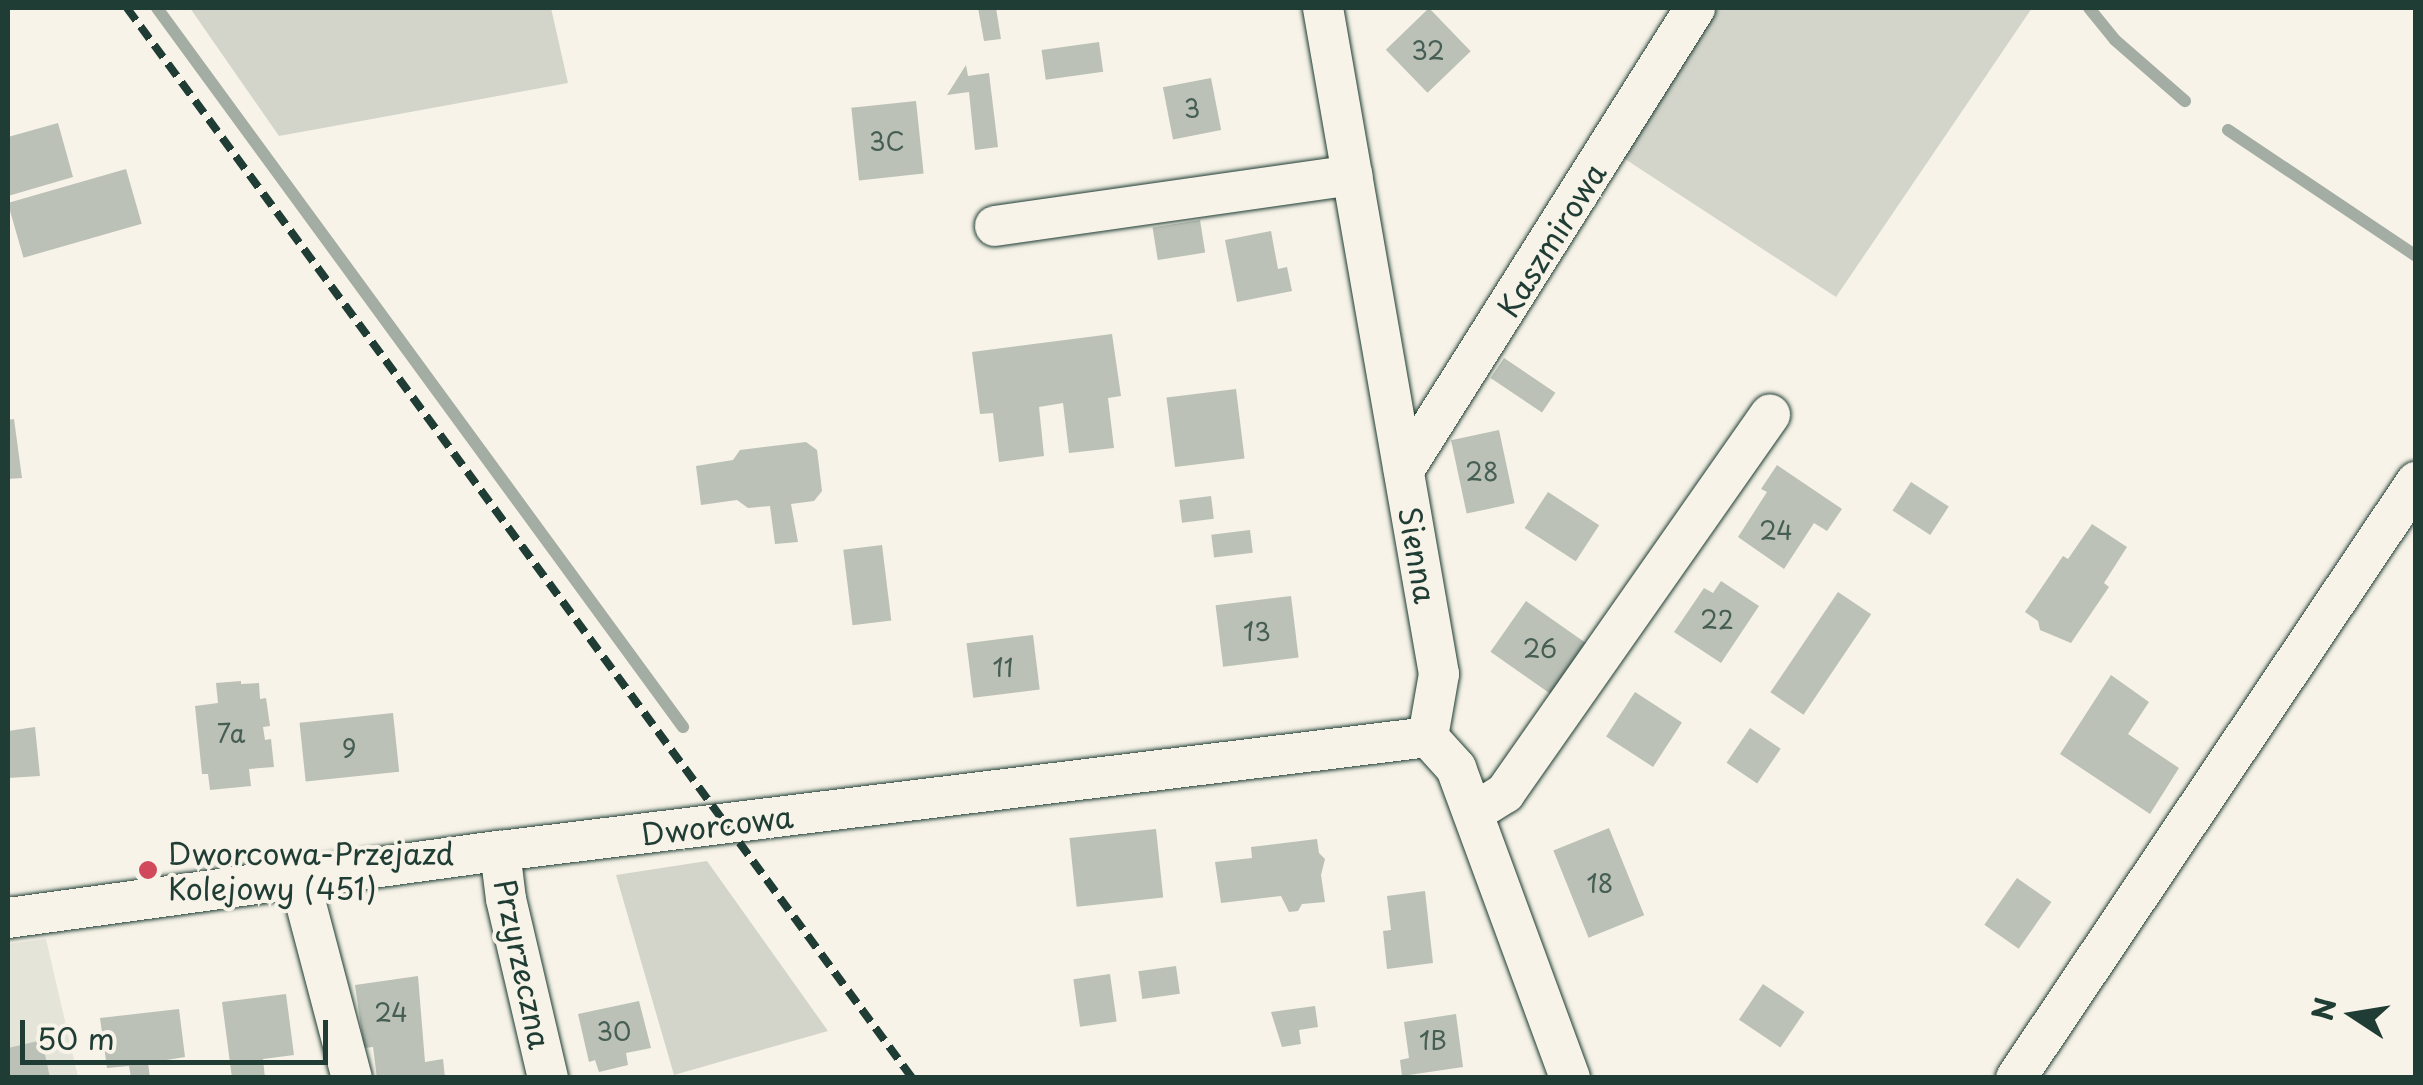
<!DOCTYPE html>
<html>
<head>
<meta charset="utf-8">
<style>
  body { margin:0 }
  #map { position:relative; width:2423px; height:1085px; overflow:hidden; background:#f7f3e8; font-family:"Playpen Sans",sans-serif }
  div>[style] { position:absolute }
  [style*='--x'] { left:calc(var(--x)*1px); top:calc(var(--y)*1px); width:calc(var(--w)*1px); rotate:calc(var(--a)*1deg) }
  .built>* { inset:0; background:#e5e4d9 }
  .green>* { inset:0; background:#d3d5ca }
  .stream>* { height:12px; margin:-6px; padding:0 6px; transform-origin:6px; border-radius:6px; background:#a4ada3 }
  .building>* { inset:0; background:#bbc1b6; transform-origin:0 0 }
  .roads { filter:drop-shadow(0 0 2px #1f3d34) drop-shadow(0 0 2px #1f3d34) }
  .minor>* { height:40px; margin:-20px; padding:0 20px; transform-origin:20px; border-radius:20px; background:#f7f3e8 }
  .rail>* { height:8px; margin-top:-4px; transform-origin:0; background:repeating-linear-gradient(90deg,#1f3d34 0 15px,transparent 0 23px) }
  .dots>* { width:28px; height:28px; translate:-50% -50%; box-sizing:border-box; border:5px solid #f7f3e8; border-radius:50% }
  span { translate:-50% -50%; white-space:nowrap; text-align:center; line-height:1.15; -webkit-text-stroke:8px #f7f3e8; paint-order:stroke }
  .number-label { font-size:25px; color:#465e54 }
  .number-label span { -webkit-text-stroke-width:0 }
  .street-label { font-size:30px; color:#1f3d34 }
  .poi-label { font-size:30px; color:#1f3d34 }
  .left { translate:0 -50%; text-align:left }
  .frame { position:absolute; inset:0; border:10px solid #1f3d34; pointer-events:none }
  .north { position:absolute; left:2303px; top:965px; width:100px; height:100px; -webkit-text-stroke:8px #f7f3e8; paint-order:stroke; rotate:282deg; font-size:28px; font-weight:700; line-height:40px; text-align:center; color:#1f3d34 }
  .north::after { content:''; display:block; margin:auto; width:35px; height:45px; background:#1f3d34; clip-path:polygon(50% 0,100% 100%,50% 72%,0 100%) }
  .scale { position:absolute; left:20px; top:1020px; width:308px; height:45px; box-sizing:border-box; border:5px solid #1f3d34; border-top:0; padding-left:12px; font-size:30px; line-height:35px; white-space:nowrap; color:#1f3d34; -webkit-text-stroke:8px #f7f3e8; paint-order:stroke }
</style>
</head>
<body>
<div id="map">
  <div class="built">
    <div style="clip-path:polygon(46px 939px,78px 1077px,8px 1077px,8px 944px)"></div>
  </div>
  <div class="green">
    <div style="clip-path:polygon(190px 8px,551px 8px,568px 83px,279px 136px)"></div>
    <div style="clip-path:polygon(1711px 8px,2032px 8px,1836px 297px,1622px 157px)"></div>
    <div style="clip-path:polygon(707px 861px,828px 1031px,674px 1075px,616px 875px)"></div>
  </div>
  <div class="stream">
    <div style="--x:157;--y:8;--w:891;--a:53.81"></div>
    <div style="--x:2089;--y:8;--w:41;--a:50.9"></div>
    <div style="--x:2115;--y:40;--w:93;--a:41.1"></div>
    <div style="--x:2228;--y:130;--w:226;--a:33.8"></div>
  </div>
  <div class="building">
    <div style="clip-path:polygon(978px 8px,996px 8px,1001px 39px,984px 41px)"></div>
    <div style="left:1429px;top:8px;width:60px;height:60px;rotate:46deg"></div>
    <div style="left:1099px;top:42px;width:30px;height:58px;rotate:82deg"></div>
    <div style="clip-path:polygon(966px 65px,968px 76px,989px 73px,998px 147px,975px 150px,969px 92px,947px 95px)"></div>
    <div style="left:1211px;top:78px;width:53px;height:49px;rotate:79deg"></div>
    <div style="left:916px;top:101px;width:73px;height:65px;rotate:84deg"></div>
    <div style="clip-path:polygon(58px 123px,73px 177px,8px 196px,8px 137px)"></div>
    <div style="left:126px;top:169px;width:57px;height:123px;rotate:74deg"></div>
    <div style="left:1200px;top:220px;width:33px;height:48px;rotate:81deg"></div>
    <div style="clip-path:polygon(1271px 231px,1278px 269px,1287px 267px,1292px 291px,1237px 302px,1225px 240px)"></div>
    <div style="clip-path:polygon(1112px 334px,1121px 396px,1108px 398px,1114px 448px,1069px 453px,1063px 403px,1039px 407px,1044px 456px,999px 462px,993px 413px,980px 414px,972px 352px)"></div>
    <div style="left:1504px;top:358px;width:62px;height:24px;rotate:34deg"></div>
    <div style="left:1236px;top:389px;width:70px;height:70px;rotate:83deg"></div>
    <div style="clip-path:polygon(14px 419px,22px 478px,8px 479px,8px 420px)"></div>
    <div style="left:1499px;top:430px;width:75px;height:49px;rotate:78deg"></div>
    <div style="clip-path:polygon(806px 442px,817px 450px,822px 491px,814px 501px,791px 504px,798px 542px,775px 544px,770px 506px,748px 508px,737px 500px,701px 505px,696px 466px,733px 460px,740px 450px)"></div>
    <div style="clip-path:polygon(1777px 465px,1842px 509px,1827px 531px,1814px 523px,1784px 569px,1738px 537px,1767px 492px,1761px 489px)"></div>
    <div style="left:1911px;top:482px;width:45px;height:34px;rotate:33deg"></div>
    <div style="left:1548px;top:492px;width:61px;height:43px;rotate:33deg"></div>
    <div style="left:1211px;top:496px;width:23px;height:32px;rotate:83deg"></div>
    <div style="clip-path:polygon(2092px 524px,2127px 547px,2104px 583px,2109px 587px,2071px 643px,2040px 630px,2038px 621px,2025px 612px,2063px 556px,2068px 559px)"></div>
    <div style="left:1250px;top:530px;width:23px;height:39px;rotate:83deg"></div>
    <div style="left:882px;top:545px;width:76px;height:39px;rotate:83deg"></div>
    <div style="clip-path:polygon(1721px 581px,1759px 606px,1721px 663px,1674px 632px,1704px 588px,1713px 593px)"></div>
    <div style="left:1838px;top:592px;width:40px;height:121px;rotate:34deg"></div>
    <div style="left:1291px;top:596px;width:62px;height:76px;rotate:83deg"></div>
    <div style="left:1526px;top:601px;width:77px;height:62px;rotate:35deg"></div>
    <div style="left:1033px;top:635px;width:55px;height:67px;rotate:83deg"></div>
    <div style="clip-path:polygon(2111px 675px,2149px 702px,2128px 734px,2179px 768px,2150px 814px,2060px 754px)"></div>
    <div style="clip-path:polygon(241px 681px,241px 684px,259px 683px,260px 699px,266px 698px,270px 726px,263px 727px,265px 740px,271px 739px,274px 767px,249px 769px,251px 786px,210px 790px,208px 774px,202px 774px,195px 706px,218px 703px,216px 683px)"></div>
    <div style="left:1635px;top:692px;width:56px;height:53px;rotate:33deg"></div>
    <div style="left:393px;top:713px;width:59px;height:94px;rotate:84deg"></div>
    <div style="clip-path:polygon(35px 727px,40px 776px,8px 778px,8px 731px)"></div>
    <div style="left:1750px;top:728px;width:37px;height:42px;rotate:34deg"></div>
    <div style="left:1609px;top:828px;width:94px;height:60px;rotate:68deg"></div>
    <div style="left:1156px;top:829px;width:69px;height:87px;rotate:84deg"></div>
    <div style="clip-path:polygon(1317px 839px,1319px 853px,1325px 859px,1321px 875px,1325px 902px,1302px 904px,1298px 911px,1289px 912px,1281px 896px,1221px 903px,1215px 862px,1252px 858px,1251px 847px)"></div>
    <div style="left:2017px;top:878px;width:42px;height:57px;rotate:35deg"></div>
    <div style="clip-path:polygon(1425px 891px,1433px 963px,1387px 969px,1383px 931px,1391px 930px,1387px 896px)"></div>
    <div style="left:1176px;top:966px;width:28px;height:38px;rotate:82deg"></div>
    <div style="left:1110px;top:974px;width:48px;height:37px;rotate:82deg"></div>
    <div style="clip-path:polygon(418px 976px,425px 1062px,443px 1059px,445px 1078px,377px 1078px,373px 1047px,364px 1048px,355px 985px)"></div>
    <div style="left:1763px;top:984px;width:50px;height:43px;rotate:34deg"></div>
    <div style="clip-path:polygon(286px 994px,294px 1055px,263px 1059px,265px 1078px,232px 1078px,222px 1002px)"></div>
    <div style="clip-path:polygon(639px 1001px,651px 1048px,626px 1053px,628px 1065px,599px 1072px,595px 1060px,589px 1062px,578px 1014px)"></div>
    <div style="clip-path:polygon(1315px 1006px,1318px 1027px,1299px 1030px,1301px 1044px,1282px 1047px,1271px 1012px)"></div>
    <div style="clip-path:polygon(179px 1009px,185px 1057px,148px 1063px,150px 1078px,131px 1078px,129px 1066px,107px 1068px,100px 1018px)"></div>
    <div style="clip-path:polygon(1456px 1014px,1463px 1067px,1402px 1076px,1400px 1060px,1409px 1058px,1404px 1022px)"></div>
    <div style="clip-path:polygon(42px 1040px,50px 1078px,8px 1078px,8px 1048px)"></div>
  </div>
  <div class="roads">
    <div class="minor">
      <div style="--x:1323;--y:8;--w:676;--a:80.12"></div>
      <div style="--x:1439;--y:674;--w:64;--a:99.9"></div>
      <div style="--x:995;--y:226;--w:361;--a:-8.1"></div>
      <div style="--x:1404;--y:470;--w:546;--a:-57.79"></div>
      <div style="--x:1428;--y:737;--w:42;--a:47.9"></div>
      <div style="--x:1456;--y:768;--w:330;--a:69.8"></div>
      <div style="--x:1473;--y:813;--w:38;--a:-32"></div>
      <div style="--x:1505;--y:793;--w:462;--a:-55"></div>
      <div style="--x:500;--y:851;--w:48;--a:82.9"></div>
      <div style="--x:506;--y:899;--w:184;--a:76.8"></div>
      <div style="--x:299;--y:878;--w:207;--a:75.2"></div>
      <div style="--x:8;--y:918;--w:497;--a:-7.8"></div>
      <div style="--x:500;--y:851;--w:935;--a:-7"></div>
      <div style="--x:2016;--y:1078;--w:718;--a:-56.13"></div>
    </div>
  </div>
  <div class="rail">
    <div style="--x:127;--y:8;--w:1327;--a:53.73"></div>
  </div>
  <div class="dots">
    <div style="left:148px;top:870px;background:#d1495b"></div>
  </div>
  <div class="number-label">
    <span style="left:1428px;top:50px">32</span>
    <span style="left:1192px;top:108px">3</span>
    <span style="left:887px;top:141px">3C</span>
    <span style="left:1482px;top:471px">28</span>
    <span style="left:1776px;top:530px">24</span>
    <span style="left:1717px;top:619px">22</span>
    <span style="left:1257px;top:631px">13</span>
    <span style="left:1540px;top:648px">26</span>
    <span style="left:1003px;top:667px">11</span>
    <span style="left:231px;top:733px">7a</span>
    <span style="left:349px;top:748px">9</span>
    <span style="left:1600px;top:883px">18</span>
    <span style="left:391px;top:1012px">24</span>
    <span style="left:614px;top:1031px">30</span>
    <span style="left:1433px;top:1040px">1B</span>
  </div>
  <div class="street-label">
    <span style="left:1551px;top:240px;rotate:-58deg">Kaszmirowa</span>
    <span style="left:1418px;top:555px;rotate:80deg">Sienna</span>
    <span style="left:717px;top:825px;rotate:-7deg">Dworcowa</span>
    <span style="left:523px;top:964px;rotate:78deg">Przyrzeczna</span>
  </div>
  <div class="poi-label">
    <span class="left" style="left:168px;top:870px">Dworcowa-Przejazd<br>Kolejowy (451)</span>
  </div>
  <div class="frame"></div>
  <div class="north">N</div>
  <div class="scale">50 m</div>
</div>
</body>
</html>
